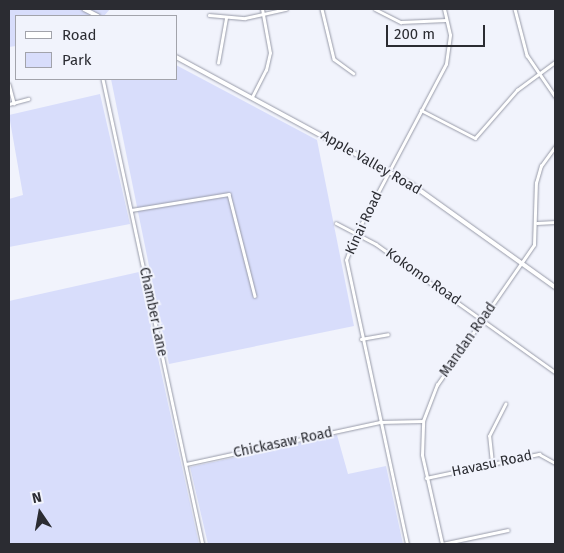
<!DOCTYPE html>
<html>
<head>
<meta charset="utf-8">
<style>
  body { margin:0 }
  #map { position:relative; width:564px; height:553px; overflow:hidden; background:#f1f3fc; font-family:"Fira Sans",sans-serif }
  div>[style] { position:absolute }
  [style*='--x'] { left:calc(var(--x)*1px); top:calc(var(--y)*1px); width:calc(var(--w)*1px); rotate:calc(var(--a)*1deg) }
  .green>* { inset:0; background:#d8ddfb }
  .roads { filter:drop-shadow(0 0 1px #989ba9) drop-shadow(0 0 1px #989ba9) }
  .street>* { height:2.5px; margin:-1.25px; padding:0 1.25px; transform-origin:1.25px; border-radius:1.25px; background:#fff }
  .secondary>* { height:4px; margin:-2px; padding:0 2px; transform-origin:2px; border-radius:2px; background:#fff }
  span { translate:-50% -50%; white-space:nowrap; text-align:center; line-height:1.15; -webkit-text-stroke:4px #f1f3fc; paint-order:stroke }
  .street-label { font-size:14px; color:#2b2c32 }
  .frame { position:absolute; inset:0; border:10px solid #2b2c32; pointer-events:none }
  .legend { position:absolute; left:15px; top:15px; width:162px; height:65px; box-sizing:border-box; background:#f1f3fc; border:1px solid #a2a3ab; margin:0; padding:6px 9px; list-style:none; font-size:15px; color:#2b2c32 }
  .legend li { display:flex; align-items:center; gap:10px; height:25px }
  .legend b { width:25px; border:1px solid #a2a3ab }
  .north { position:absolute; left:15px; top:488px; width:50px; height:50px; -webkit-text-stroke:4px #f1f3fc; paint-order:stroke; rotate:348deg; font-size:14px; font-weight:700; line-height:20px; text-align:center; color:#2b2c32 }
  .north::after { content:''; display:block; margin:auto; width:18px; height:22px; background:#2b2c32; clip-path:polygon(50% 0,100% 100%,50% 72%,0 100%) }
  .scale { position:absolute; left:386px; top:25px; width:99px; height:22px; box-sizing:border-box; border:2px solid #2b2c32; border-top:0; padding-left:6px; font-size:15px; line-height:18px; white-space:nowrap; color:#2b2c32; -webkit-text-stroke:4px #f1f3fc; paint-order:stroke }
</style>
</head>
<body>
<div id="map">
  <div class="green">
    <div style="clip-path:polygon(9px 9px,110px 9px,104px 16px,16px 16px,16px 46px,9px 47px)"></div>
    <div style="clip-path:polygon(176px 65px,317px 140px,354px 326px,169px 364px,111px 79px,176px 79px)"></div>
    <div style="clip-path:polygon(100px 94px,130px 224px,9px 247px,9px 199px,23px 195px,9px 115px)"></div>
    <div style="clip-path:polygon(139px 272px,199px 544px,9px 544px,9px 301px)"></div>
    <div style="clip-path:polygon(337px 435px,348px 474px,386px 466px,403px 544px,208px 544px,190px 467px)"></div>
  </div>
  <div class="roads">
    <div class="street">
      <div style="--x:322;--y:9;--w:51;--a:76.5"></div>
      <div style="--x:334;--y:59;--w:24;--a:36"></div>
      <div style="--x:375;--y:9;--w:29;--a:27"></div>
      <div style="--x:401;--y:22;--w:45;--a:-2.5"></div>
      <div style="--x:515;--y:9;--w:48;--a:75.4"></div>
      <div style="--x:527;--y:55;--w:50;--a:55.7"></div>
      <div style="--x:209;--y:15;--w:36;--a:5"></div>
      <div style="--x:245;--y:18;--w:42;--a:-12.4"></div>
      <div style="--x:218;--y:63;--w:46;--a:-79.9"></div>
      <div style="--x:103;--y:79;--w:476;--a:77.9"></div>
      <div style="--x:9;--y:84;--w:20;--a:75"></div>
      <div style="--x:252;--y:97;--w:30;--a:-63"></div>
      <div style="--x:266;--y:70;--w:17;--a:-77"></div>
      <div style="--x:270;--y:53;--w:45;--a:-100.3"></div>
      <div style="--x:9;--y:104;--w:20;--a:-15"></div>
      <div style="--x:421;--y:110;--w:61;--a:27.4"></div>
      <div style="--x:475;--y:138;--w:64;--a:-48.8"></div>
      <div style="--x:517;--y:90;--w:47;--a:-36.4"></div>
      <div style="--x:131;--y:210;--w:99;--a:-9.3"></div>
      <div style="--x:229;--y:194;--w:105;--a:75.7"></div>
      <div style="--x:336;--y:223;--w:45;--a:27.7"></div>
      <div style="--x:376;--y:244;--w:220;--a:35.6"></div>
      <div style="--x:537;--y:223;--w:18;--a:-3"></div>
      <div style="--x:361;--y:339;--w:27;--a:-10"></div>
      <div style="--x:492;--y:463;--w:27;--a:-96"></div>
      <div style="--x:489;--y:436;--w:36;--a:-63"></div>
      <div style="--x:186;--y:464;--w:198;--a:-12.2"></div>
      <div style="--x:380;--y:422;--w:43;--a:-1.3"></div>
      <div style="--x:426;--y:478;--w:116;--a:-12"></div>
      <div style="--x:539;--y:454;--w:18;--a:29"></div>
      <div style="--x:407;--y:544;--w:290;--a:-102.1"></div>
      <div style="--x:346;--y:260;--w:28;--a:-69"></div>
      <div style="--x:356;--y:234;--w:192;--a:-62.1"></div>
      <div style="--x:446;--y:64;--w:29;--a:-82"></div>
      <div style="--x:450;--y:35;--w:27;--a:-103"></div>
      <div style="--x:442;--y:544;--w:91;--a:-102.7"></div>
      <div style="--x:422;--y:455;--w:34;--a:-88"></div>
      <div style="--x:423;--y:421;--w:39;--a:-69"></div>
      <div style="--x:437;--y:385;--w:170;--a:-55.3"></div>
      <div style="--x:534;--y:245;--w:62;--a:-88.2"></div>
      <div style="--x:536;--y:183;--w:18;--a:-74"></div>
      <div style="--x:541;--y:166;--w:24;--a:-54"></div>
      <div style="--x:442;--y:544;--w:67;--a:-12"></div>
    </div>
    <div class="secondary">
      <div style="--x:84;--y:9;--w:16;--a:27"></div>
      <div style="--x:176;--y:57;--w:267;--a:28.4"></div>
      <div style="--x:411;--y:184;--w:177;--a:35.6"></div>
    </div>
  </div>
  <div class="street-label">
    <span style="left:371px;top:163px;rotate:30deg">Apple Valley Road</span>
    <span style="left:364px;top:223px;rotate:-65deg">Kinai Road</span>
    <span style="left:423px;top:277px;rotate:35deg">Kokomo Road</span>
    <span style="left:153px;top:312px;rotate:78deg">Chamber Lane</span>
    <span style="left:468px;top:340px;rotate:-55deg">Mandan Road</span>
    <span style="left:283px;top:443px;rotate:-12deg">Chickasaw Road</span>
    <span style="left:492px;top:464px;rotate:-12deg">Havasu Road</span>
  </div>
  <div class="frame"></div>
  <ul class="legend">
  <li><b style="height:6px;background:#fff"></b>Road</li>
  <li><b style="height:14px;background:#d8ddfb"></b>Park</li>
  </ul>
  <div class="north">N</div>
  <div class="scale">200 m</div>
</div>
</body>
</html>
